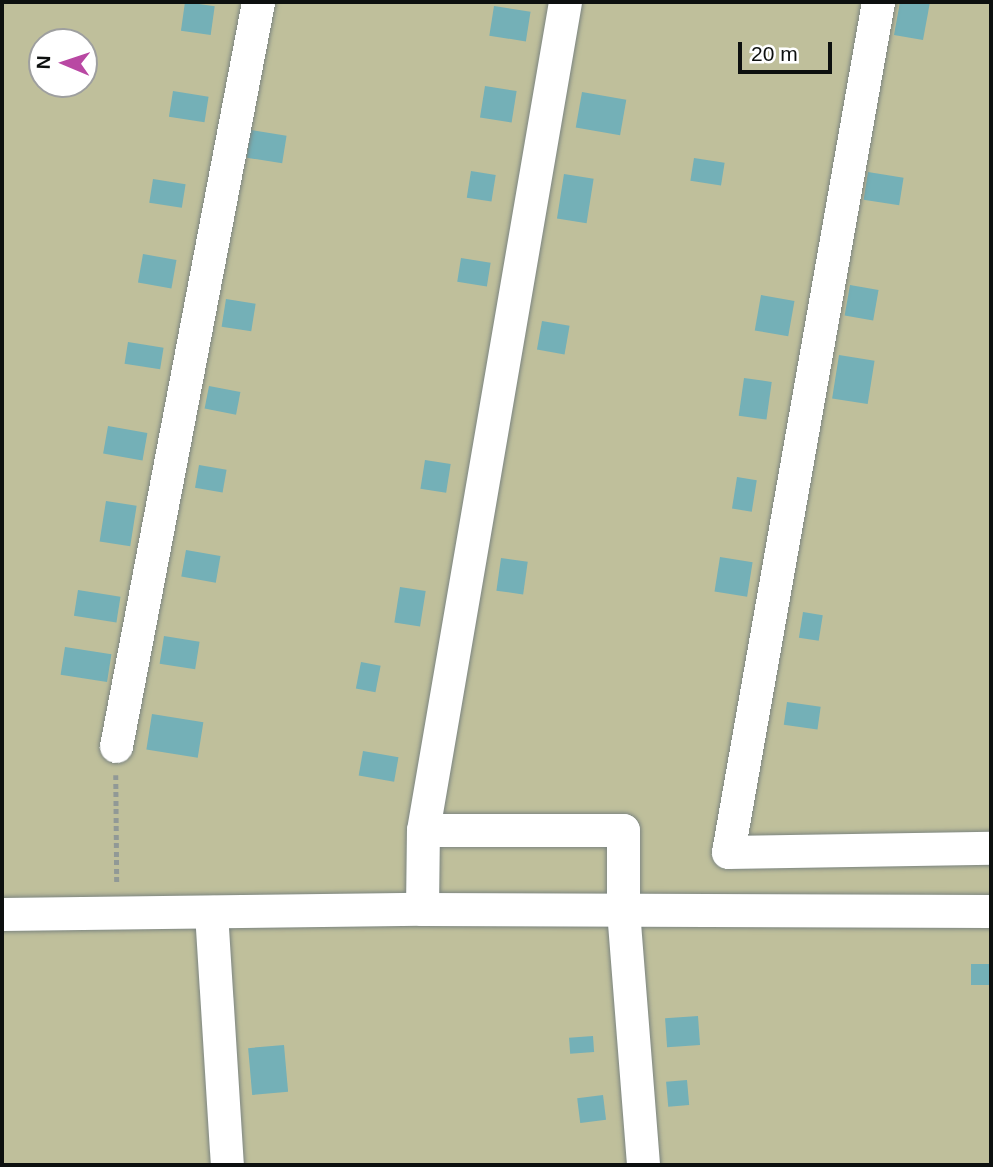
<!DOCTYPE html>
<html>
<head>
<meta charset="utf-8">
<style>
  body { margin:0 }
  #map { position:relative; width:993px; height:1167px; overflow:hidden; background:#d9e3df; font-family:Helvetica,sans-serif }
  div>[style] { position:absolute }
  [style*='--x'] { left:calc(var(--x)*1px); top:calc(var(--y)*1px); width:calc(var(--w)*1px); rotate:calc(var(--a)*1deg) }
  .green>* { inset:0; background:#bfbf9b }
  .building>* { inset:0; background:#74b0b7; transform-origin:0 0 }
  .path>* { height:4.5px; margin-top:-2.25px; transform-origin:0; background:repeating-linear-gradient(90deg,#919996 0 5px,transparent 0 8.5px) }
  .roads { filter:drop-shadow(0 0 2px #7b8480) drop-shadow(0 0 2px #7b8480) }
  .minor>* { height:33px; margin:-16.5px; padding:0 16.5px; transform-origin:16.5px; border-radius:16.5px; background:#fff }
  span { translate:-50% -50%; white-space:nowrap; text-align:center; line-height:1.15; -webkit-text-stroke:5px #fff; paint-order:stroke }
  .frame { position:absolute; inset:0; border:4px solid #0d100f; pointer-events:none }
  .north { position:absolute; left:28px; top:28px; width:70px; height:70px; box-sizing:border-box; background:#fff; border:2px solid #9e9f9f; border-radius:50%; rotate:272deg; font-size:19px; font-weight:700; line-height:28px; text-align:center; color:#0d100f }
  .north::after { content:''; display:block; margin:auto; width:24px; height:32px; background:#b948a3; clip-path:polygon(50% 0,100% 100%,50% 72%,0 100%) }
  .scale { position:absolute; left:738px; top:42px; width:94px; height:32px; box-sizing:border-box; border:4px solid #0d100f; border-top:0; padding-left:9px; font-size:21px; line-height:24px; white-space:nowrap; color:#0d100f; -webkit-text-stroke:5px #fff; paint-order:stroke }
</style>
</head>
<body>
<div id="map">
  <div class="green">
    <div style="clip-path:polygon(evenodd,2px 2px,991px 2px,991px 1165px,2px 1165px,2px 2px,42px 42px,84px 42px,84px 84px,42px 84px,42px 42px)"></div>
  </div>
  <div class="building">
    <div style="left:185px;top:2px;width:30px;height:29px;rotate:8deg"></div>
    <div style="clip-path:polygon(900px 2px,930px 2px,923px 40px,894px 35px)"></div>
    <div style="left:494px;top:6px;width:37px;height:30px;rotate:9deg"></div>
    <div style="left:485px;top:86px;width:32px;height:32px;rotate:9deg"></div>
    <div style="left:173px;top:91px;width:36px;height:26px;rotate:9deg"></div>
    <div style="left:582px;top:92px;width:45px;height:36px;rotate:10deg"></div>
    <div style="left:251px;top:130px;width:36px;height:28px;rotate:9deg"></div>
    <div style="left:694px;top:158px;width:31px;height:23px;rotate:9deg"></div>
    <div style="left:471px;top:171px;width:25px;height:27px;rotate:9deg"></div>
    <div style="left:868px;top:172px;width:36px;height:28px;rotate:9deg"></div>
    <div style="left:564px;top:174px;width:30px;height:45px;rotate:9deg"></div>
    <div style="left:153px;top:179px;width:33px;height:24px;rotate:9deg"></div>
    <div style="left:143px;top:254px;width:34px;height:29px;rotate:10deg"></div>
    <div style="left:461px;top:258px;width:30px;height:24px;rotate:9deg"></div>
    <div style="left:850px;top:285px;width:29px;height:31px;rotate:10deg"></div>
    <div style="left:761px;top:295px;width:34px;height:36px;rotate:10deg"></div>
    <div style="left:226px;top:299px;width:30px;height:28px;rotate:9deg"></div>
    <div style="left:542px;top:321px;width:28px;height:29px;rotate:10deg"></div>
    <div style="left:128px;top:342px;width:36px;height:22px;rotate:9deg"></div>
    <div style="left:839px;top:355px;width:36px;height:44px;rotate:9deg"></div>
    <div style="left:744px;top:378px;width:28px;height:38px;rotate:8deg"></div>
    <div style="left:209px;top:386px;width:32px;height:23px;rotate:11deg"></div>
    <div style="left:108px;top:426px;width:40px;height:28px;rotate:10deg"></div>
    <div style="left:425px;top:460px;width:26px;height:29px;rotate:9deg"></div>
    <div style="left:199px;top:465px;width:28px;height:23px;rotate:10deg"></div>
    <div style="left:737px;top:477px;width:20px;height:32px;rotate:9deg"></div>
    <div style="left:106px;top:501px;width:31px;height:41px;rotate:9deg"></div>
    <div style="left:186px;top:550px;width:35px;height:27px;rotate:10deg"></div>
    <div style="left:720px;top:557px;width:33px;height:35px;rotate:9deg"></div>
    <div style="left:501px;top:558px;width:27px;height:33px;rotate:8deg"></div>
    <div style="left:400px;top:587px;width:26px;height:36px;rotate:9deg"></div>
    <div style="left:78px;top:590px;width:43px;height:26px;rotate:9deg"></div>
    <div style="left:803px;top:612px;width:20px;height:26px;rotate:9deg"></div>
    <div style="left:164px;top:636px;width:36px;height:28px;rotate:9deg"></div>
    <div style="left:65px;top:647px;width:47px;height:28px;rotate:9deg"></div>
    <div style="left:361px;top:662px;width:20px;height:27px;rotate:11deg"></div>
    <div style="left:787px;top:702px;width:34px;height:23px;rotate:8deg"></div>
    <div style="left:152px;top:714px;width:52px;height:36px;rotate:9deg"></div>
    <div style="left:363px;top:751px;width:36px;height:25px;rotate:10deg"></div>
    <div style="left:991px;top:964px;width:21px;height:20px;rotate:90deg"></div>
    <div style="left:698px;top:1016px;width:29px;height:33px;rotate:86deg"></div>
    <div style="left:593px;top:1036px;width:16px;height:24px;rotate:86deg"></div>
    <div style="left:284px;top:1045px;width:47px;height:36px;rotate:85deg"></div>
    <div style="left:687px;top:1080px;width:25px;height:21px;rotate:85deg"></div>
    <div style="left:603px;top:1095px;width:25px;height:26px;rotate:83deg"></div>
  </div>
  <div class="path">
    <div style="--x:116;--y:775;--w:107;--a:89.5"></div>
  </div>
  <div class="roads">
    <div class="minor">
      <div style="--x:878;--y:2;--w:863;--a:100.01"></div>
      <div style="--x:728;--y:852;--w:263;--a:-0.9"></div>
      <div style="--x:116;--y:746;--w:757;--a:-79.19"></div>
      <div style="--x:423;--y:830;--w:200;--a:0"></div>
      <div style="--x:623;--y:830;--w:80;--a:90"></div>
      <div style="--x:623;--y:910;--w:256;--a:85.5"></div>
      <div style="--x:422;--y:909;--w:79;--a:-89.3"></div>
      <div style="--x:423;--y:830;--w:840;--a:-80.27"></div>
      <div style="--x:211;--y:912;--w:254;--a:86.4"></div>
      <div style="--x:2;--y:914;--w:420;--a:-0.7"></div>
      <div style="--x:422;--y:909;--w:569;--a:0.2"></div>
    </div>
  </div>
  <div class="frame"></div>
  <div class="north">N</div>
  <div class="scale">20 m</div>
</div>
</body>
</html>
